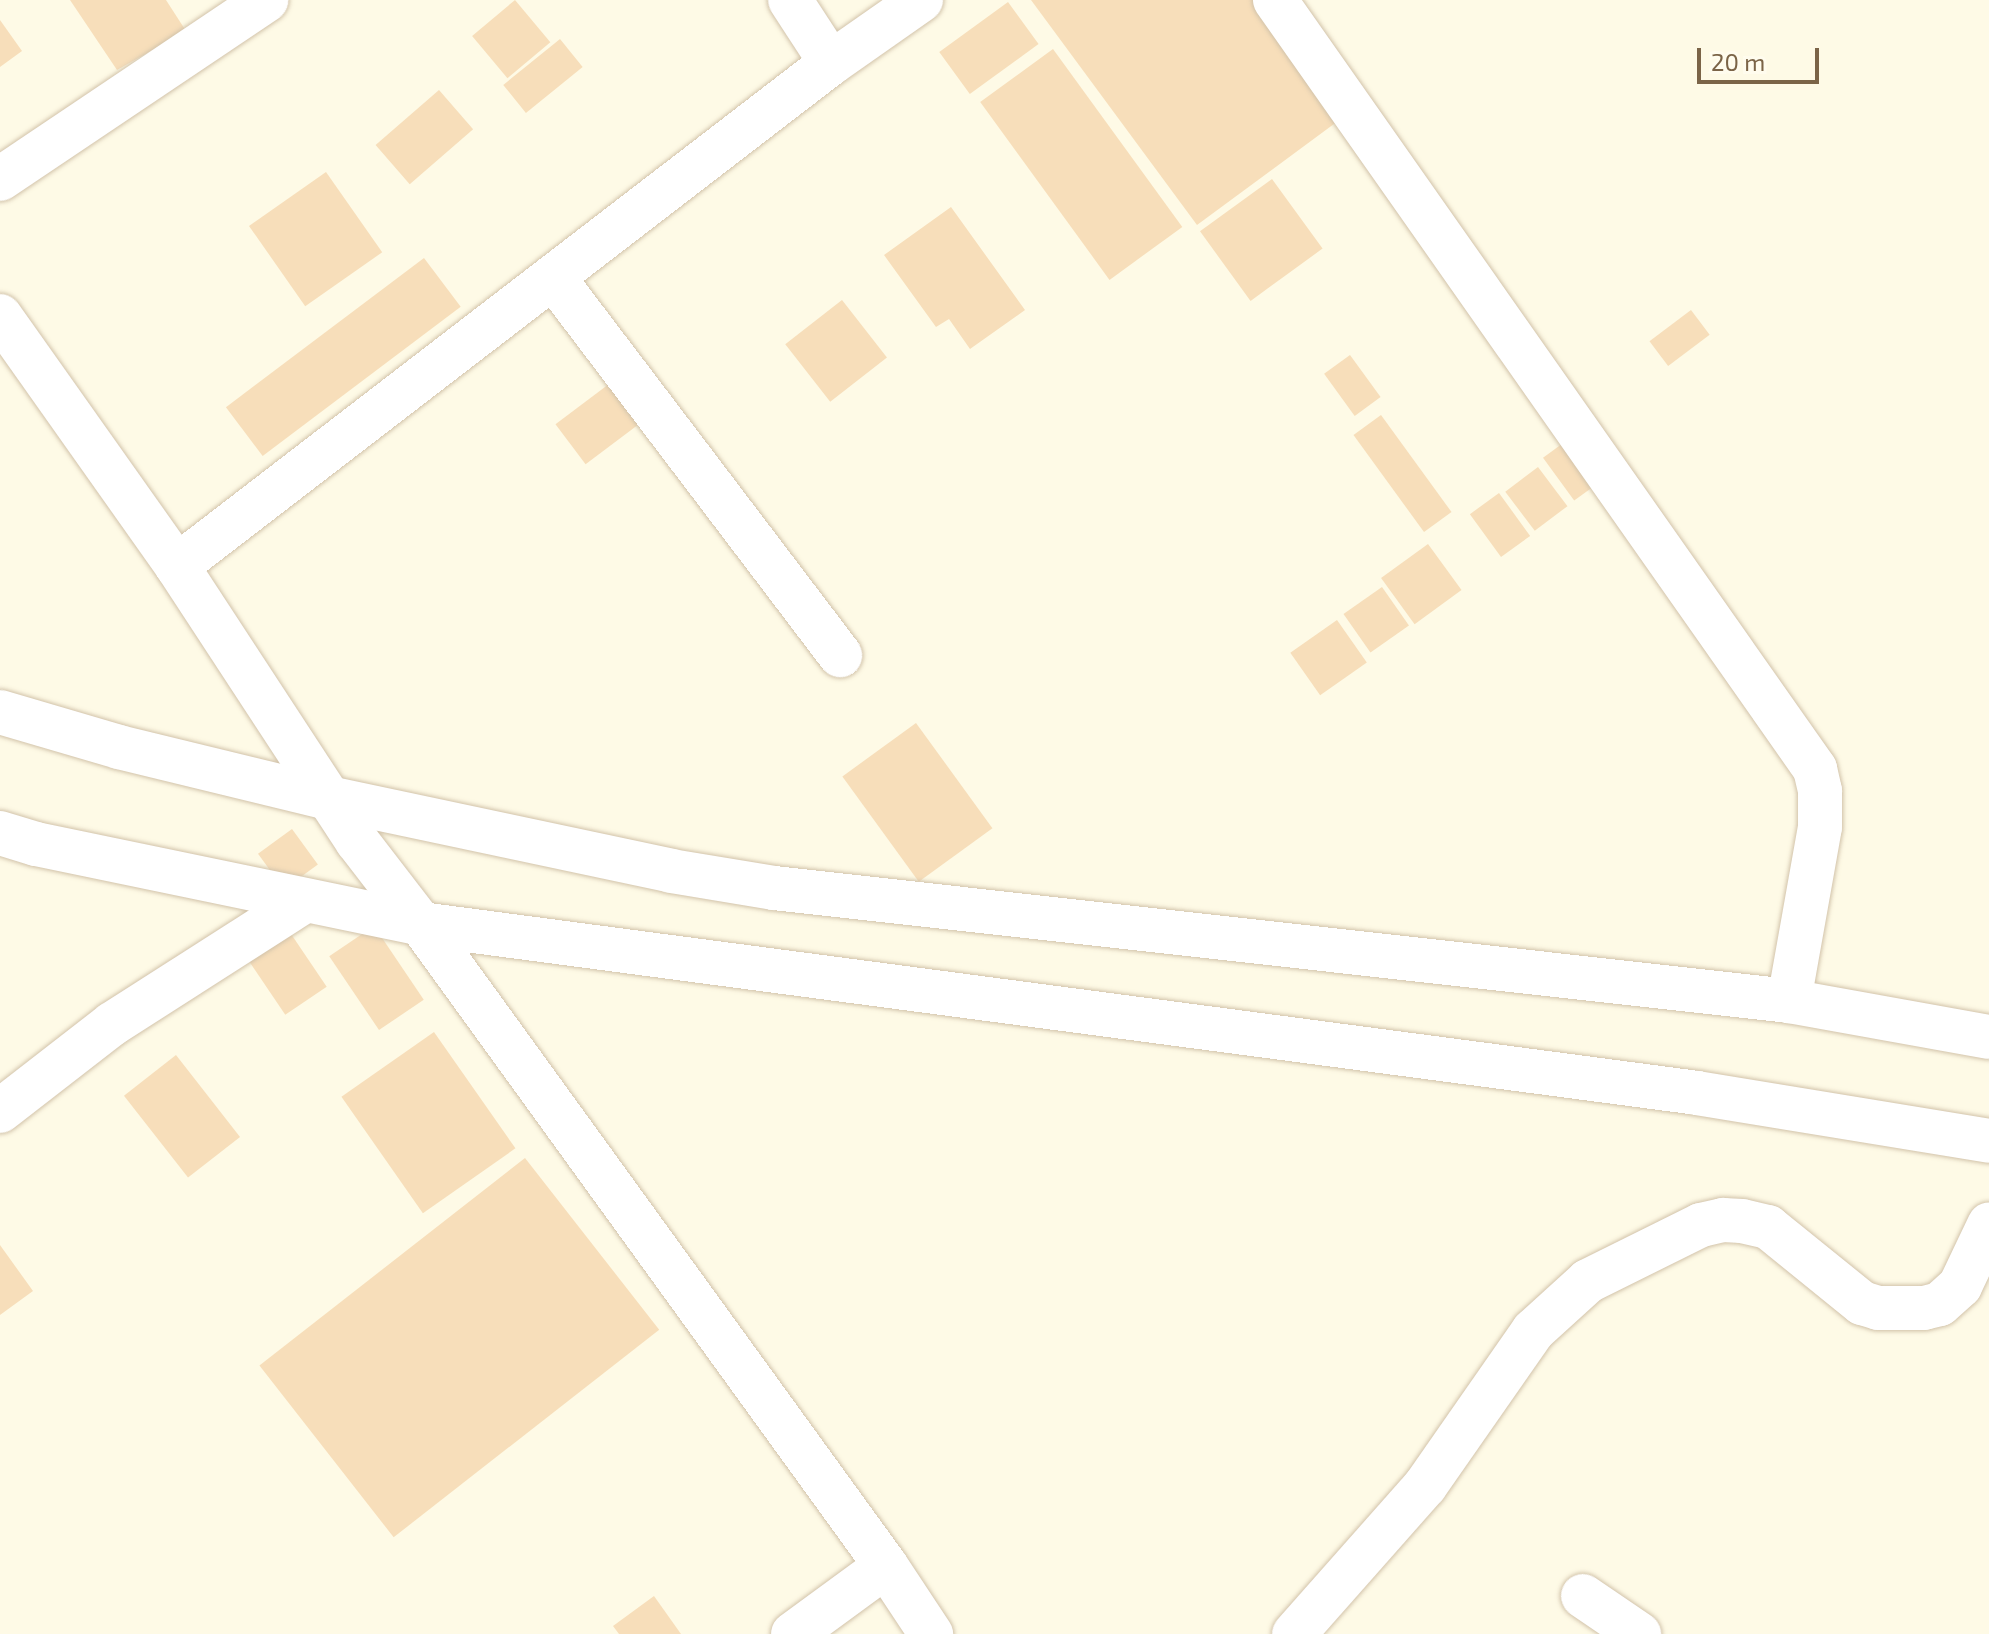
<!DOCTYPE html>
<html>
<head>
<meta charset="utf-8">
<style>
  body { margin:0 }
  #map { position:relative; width:1989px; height:1634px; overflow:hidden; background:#fefae6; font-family:"Exo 2",sans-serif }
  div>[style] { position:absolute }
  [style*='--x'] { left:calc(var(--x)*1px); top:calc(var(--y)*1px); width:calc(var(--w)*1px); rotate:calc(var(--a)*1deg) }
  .building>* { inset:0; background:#f7deba; transform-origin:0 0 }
  .roads { filter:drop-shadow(0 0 2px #d2c3aa) drop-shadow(0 0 2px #d2c3aa) }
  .minor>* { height:44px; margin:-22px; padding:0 22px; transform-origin:22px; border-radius:22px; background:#fff }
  span { translate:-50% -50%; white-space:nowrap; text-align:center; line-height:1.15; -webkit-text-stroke:8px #fffcee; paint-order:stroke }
  .scale { position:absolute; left:1697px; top:48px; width:122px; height:36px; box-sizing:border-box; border:4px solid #7b6447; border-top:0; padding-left:10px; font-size:24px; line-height:28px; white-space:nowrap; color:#7b6447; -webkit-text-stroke:6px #fffcee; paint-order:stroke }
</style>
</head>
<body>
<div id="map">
  <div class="building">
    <div style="clip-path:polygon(70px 0,166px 0,186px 31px,117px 70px)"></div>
    <div style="left:515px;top:0;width:55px;height:56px;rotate:50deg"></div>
    <div style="clip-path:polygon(1031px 0,1270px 0,1338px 121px,1197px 225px)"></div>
    <div style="left:1008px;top:2px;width:52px;height:85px;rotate:54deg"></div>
    <div style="clip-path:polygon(0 20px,22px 51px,0 67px)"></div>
    <div style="left:560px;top:39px;width:36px;height:73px;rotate:51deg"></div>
    <div style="left:1053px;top:49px;width:220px;height:90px;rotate:54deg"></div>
    <div style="left:439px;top:90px;width:52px;height:84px;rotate:49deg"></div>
    <div style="left:326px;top:172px;width:98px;height:94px;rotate:55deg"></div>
    <div style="left:1272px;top:179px;width:86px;height:89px;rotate:54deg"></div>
    <div style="clip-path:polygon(951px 207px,1025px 310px,970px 349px,949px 319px,936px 327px,884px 255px)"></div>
    <div style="left:424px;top:258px;width:61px;height:248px;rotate:53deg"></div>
    <div style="left:842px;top:300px;width:73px;height:72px;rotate:52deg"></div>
    <div style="left:1691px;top:310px;width:31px;height:52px;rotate:53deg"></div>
    <div style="left:1350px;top:355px;width:52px;height:32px;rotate:54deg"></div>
    <div style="left:609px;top:384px;width:50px;height:67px;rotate:53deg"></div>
    <div style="left:1381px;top:415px;width:120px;height:34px;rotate:54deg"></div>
    <div style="left:1577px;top:433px;width:53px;height:42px;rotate:54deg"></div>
    <div style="left:1538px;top:467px;width:49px;height:41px;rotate:53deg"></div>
    <div style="left:1499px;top:493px;width:53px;height:36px;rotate:54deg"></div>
    <div style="left:1428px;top:544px;width:57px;height:58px;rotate:54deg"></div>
    <div style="left:1382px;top:587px;width:47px;height:47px;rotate:55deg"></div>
    <div style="left:1337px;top:620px;width:52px;height:57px;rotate:55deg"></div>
    <div style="left:916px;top:723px;width:130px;height:91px;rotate:54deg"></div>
    <div style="left:292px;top:829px;width:44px;height:42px;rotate:54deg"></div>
    <div style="left:374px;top:926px;width:89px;height:54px;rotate:56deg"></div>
    <div style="left:287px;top:928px;width:71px;height:50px;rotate:56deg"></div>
    <div style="left:434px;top:1032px;width:142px;height:113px;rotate:55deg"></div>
    <div style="left:176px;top:1055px;width:104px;height:66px;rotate:52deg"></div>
    <div style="left:525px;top:1158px;width:218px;height:337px;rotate:52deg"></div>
    <div style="clip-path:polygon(0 1245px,33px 1291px,0 1315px)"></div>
    <div style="clip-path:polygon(654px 1596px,681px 1634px,619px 1634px,613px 1626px)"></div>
  </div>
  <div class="roads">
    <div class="minor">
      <div style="--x:790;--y:0;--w:75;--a:56.9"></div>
      <div style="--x:1275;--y:0;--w:940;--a:54.92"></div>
      <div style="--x:1815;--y:769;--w:23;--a:77"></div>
      <div style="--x:1820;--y:791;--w:36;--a:90"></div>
      <div style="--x:1820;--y:827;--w:177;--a:100.1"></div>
      <div style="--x:0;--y:179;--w:321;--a:-33.9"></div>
      <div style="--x:553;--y:277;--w:475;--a:52.8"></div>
      <div style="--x:0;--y:316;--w:306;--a:54.7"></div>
      <div style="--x:177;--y:566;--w:329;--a:56.8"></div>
      <div style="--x:357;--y:841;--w:105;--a:52.4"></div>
      <div style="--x:421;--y:924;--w:793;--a:54.08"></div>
      <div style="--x:886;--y:1566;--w:82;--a:56.5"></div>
      <div style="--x:177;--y:566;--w:825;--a:-37.56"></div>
      <div style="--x:831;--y:63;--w:110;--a:-35"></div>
      <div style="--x:0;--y:712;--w:124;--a:16.4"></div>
      <div style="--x:119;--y:747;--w:216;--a:13.7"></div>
      <div style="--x:329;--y:798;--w:350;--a:12"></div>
      <div style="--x:671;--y:871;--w:104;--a:9.4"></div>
      <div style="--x:774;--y:888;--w:1021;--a:6.35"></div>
      <div style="--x:1789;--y:1001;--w:203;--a:10.2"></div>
      <div style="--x:0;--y:833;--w:38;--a:17"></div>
      <div style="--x:36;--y:844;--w:393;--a:11.7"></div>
      <div style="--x:421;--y:924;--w:1287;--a:7.54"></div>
      <div style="--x:1697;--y:1093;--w:296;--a:9.3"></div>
      <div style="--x:0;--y:1111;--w:142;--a:-37.8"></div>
      <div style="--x:112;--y:1024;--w:228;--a:-32.6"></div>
      <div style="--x:1583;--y:1596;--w:68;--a:34.2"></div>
      <div style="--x:793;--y:1634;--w:115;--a:-36.2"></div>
      <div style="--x:1294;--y:1634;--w:198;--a:-48.5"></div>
      <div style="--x:1425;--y:1486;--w:189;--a:-55.1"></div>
      <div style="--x:1533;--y:1331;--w:74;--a:-42.3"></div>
      <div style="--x:1588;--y:1281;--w:126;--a:-26.4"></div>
      <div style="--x:1701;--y:1225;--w:23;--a:-13"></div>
      <div style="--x:1723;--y:1220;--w:19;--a:3"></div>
      <div style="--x:1742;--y:1221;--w:27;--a:13"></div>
      <div style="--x:1768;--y:1227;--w:121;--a:39"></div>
      <div style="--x:1862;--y:1303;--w:17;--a:17"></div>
      <div style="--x:1878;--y:1308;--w:46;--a:0"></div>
      <div style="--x:1924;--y:1308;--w:16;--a:-14"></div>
      <div style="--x:1940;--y:1304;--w:27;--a:-42"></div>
      <div style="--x:1960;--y:1286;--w:68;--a:-64.6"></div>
    </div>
  </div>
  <div class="scale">20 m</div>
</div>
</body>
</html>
